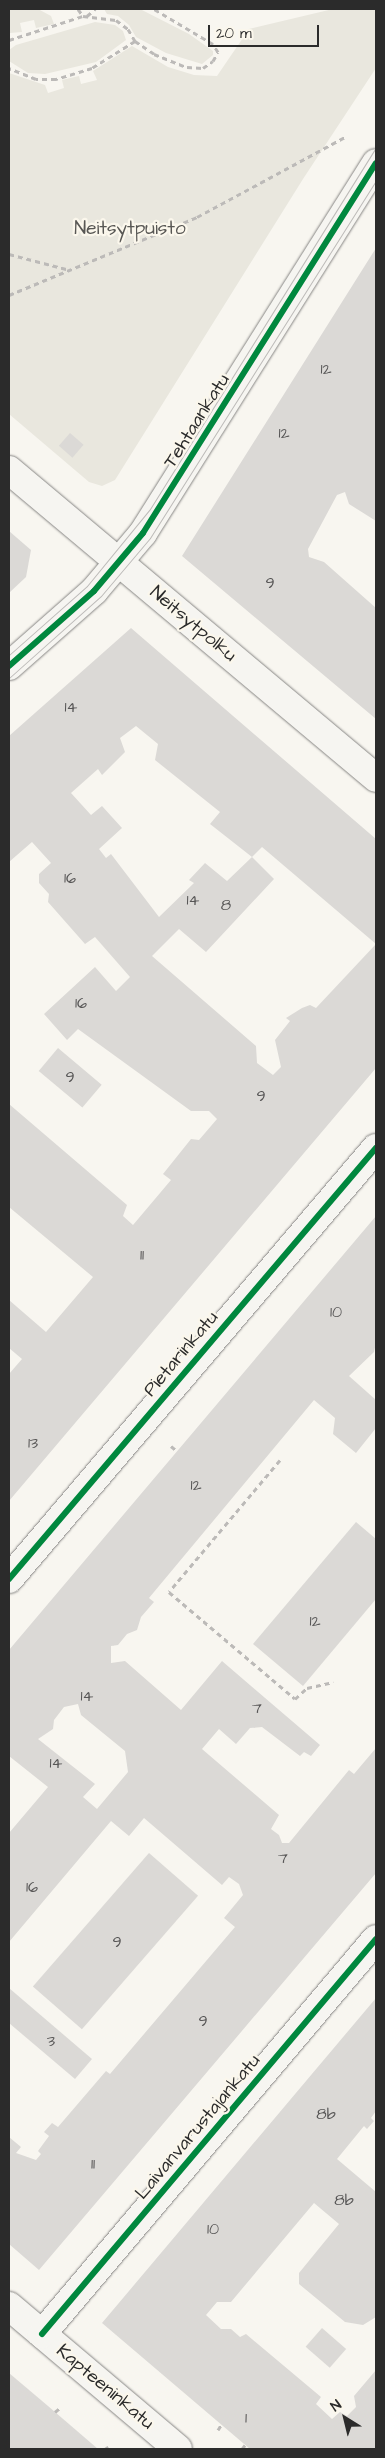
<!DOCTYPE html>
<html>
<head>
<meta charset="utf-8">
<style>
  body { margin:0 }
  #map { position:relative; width:385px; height:2458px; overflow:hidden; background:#f8f6f0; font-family:"Architects Daughter",sans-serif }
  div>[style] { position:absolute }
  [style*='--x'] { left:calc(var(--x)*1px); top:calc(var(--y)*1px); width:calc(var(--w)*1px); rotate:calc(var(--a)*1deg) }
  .green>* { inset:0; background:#e9e7de }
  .building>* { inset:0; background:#dbd9d6; transform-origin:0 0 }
  .path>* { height:3px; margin-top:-1.5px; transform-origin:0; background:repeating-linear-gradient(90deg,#bcbab8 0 5px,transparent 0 9px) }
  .roads { filter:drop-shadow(0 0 1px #878684) drop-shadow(0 0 1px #878684) }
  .minor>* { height:28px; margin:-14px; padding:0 14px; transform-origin:14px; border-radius:14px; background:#f6f5f1 }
  .tram>* { height:1px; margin:-0.5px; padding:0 0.5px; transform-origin:0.5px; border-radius:0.5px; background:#bcbab8 }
  .cycleway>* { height:6px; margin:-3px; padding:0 3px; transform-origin:3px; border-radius:3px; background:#00873e }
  span { translate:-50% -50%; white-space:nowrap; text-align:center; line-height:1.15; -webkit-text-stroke:4.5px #fbf7ec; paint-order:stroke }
  .number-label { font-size:16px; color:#575656 }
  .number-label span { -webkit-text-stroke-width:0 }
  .park-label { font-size:19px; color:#585754 }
  .street-label { font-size:19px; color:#2b2b2b }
  .frame { position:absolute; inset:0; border:10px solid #2b2b2b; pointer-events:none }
  .north { position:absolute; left:320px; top:2393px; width:50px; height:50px; -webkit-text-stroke:4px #fbf7ec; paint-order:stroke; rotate:324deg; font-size:14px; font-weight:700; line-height:20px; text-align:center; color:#2b2b2b }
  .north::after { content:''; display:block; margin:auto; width:18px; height:22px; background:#2b2b2b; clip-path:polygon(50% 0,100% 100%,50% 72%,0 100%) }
  .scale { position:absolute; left:208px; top:25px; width:111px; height:22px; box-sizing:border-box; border:2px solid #2b2b2b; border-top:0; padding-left:6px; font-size:15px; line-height:18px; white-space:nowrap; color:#2b2b2b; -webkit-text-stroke:4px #fbf7ec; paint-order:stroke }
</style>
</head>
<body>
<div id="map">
  <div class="green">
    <div style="clip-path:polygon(9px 9px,38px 9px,51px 16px,54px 24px,36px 28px,34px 20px,20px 23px,22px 32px,10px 33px)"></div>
    <div style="clip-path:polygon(104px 9px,140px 9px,189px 34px,213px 51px,213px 55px,202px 64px,166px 53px,136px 37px,129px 25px,118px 16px,107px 14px)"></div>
    <div style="clip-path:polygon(333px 9px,376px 9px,376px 68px,303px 179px,115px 480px,102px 486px,89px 482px,9px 414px,9px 73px,45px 85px,48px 93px,64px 88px,62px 80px,79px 76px,81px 84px,97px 80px,93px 71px,132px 46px,168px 67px,194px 75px,217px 76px,249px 29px)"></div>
    <div style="clip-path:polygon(95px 22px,115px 25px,123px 31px,126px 40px,96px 62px,45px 74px,28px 73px,9px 61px,9px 50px,16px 45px)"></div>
  </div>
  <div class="building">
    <div style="clip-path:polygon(376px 248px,376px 521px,349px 504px,345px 492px,337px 495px,308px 549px,309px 557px,324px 562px,376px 608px,376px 719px,182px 556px)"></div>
    <div style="left:70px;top:433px;width:18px;height:17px;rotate:41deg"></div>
    <div style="clip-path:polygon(9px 531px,31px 550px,26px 577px,9px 593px)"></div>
    <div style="clip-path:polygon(evenodd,131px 628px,376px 839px,376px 1068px,9px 1501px,9px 1374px,22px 1359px,9px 1348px,9px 1300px,46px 1332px,93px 1277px,9px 1207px,9px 1104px,127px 1205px,123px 1216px,133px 1225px,171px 1180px,163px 1174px,191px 1139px,199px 1140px,217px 1119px,209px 1111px,191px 1111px,78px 1029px,67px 1040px,44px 1014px,95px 967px,116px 991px,130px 977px,95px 937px,85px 944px,48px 902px,49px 894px,39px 883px,39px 874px,51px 863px,32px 842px,9px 862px,9px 736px,131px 628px,136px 726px,158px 744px,155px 760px,220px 812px,210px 824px,252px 857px,262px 847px,376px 944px,316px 1008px,310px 1005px,302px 1008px,286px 1018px,290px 1021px,275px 1040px,281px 1067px,273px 1075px,257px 1063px,256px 1046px,152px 956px,179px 929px,206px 952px,274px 879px,252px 857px,227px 881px,205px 863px,189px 880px,194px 883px,159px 917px,111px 854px,106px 858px,99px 849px,122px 828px,102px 806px,91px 815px,71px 793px,98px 769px,102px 775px,125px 752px,120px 738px,136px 726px)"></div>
    <div style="left:58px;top:1048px;width:57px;height:30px;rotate:40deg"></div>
    <div style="clip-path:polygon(evenodd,376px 1216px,376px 1343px,374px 1352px,349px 1376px,376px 1400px,376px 1428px,356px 1453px,333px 1434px,335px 1418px,314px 1400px,149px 1598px,154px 1602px,141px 1617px,137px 1630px,127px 1634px,118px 1645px,111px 1646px,111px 1663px,125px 1661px,181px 1710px,222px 1661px,320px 1745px,311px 1756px,304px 1752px,300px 1756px,262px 1727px,250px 1728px,236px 1744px,219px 1729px,202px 1749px,279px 1815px,271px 1829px,279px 1835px,282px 1843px,289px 1843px,349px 1770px,354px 1774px,376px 1748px,376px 1873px,39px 2270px,9px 2244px,9px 2137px,21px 2147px,16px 2153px,36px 2160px,41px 2154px,38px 2151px,49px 2136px,44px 2132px,52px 2123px,58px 2127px,106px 2071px,110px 2074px,235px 1927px,224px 1918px,243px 1895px,239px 1884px,229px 1877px,222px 1885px,144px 1818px,129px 1836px,111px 1821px,9px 1942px,9px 1833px,48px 1787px,9px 1756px,9px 1650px,376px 1216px,78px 1704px,81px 1715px,125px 1751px,128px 1772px,97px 1809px,83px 1797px,95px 1784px,38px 1739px,53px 1729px,54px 1720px,64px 1707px,78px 1704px)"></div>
    <div style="clip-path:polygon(356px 1522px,376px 1539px,376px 1599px,303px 1686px,253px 1644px)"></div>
    <div style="left:149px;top:1853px;width:65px;height:177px;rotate:41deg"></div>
    <div style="clip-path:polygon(9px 1988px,92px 2059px,75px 2079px,9px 2023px)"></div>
    <div style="clip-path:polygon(376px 1998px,376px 2111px,371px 2118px,374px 2121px,367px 2129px,364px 2126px,337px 2159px,376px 2192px,376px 2317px,363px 2325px,345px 2322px,299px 2284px,299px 2273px,339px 2224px,314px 2203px,231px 2302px,217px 2302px,206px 2315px,221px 2329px,231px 2329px,240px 2337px,246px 2334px,321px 2397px,316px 2404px,332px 2419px,340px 2412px,347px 2416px,356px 2407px,354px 2396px,376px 2370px,376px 2449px,250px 2449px,102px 2323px)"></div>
    <div style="left:322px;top:2328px;width:32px;height:25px;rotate:41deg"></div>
    <div style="clip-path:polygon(9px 2373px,48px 2406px,98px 2449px,9px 2449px)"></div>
  </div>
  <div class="path">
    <div style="--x:78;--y:9;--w:9;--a:54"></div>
    <div style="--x:87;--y:16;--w:11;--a:-41"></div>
    <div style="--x:9;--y:40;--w:78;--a:-18"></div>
    <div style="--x:83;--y:16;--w:33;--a:7"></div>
    <div style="--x:116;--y:20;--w:15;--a:37"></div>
    <div style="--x:128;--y:29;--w:14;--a:60"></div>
    <div style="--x:135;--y:41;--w:51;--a:147.9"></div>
    <div style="--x:92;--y:68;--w:38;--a:163"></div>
    <div style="--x:56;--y:79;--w:20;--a:180"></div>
    <div style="--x:36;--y:79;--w:29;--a:-158"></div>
    <div style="--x:135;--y:41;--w:23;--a:34"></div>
    <div style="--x:154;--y:54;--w:35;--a:22"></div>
    <div style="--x:187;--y:67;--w:16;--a:4"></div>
    <div style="--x:203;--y:68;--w:12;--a:-35"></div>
    <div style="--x:213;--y:61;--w:10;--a:-61"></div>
    <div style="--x:218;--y:52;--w:9;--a:-122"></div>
    <div style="--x:213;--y:44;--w:69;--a:-149.3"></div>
    <div style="--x:9;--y:254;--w:63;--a:14.7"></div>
    <div style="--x:9;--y:295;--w:204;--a:-22.5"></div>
    <div style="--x:197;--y:217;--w:170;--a:-28.4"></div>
    <div style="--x:171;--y:1446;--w:8;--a:40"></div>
    <div style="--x:280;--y:1460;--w:172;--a:130.1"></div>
    <div style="--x:169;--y:1592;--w:165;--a:40.3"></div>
    <div style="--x:295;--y:1699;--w:16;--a:-43"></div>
    <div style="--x:307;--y:1688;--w:27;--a:-13"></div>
    <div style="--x:55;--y:2412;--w:8;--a:-40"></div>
    <div style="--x:218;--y:2430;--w:6;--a:-59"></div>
    <div style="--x:105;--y:2449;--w:4;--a:-34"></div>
    <div style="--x:242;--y:2449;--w:5;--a:-53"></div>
  </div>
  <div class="roads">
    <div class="minor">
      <div style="--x:9;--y:470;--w:479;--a:40"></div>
      <div style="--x:9;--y:666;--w:113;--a:-41.4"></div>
      <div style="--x:94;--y:591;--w:76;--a:-49.8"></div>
      <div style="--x:143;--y:533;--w:437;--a:-57.8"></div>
      <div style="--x:9;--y:1579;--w:566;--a:-49.59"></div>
      <div style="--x:9;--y:2306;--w:221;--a:40.2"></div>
      <div style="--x:42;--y:2334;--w:517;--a:-49.78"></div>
    </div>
  </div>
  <div class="tram">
    <div style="--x:9;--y:655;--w:104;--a:-41.5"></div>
    <div style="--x:87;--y:586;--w:99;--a:-50.7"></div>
    <div style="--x:150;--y:509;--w:427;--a:-58"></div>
    <div style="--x:9;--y:678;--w:123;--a:-41.7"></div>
    <div style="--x:101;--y:596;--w:76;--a:-49.8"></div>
    <div style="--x:150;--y:538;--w:423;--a:-57.7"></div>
  </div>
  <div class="cycleway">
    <div style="--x:9;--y:666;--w:113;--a:-41.4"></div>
    <div style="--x:94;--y:591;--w:76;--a:-49.8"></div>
    <div style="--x:143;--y:533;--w:437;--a:-57.8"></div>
    <div style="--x:9;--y:1579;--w:566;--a:-49.59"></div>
    <div style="--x:42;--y:2334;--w:517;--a:-49.78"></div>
  </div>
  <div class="number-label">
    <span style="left:326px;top:369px">12</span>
    <span style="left:284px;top:433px">12</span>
    <span style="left:270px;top:583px">9</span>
    <span style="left:71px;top:707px">14</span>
    <span style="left:70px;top:878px">16</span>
    <span style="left:193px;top:900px">14</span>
    <span style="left:226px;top:905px">8</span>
    <span style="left:81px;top:1003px">16</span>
    <span style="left:70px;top:1077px">9</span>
    <span style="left:261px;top:1096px">9</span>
    <span style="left:142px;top:1255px">11</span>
    <span style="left:336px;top:1312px">10</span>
    <span style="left:33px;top:1443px">13</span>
    <span style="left:196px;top:1485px">12</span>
    <span style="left:315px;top:1621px">12</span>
    <span style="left:87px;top:1696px">14</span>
    <span style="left:257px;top:1708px">7</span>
    <span style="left:56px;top:1763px">14</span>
    <span style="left:283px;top:1858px">7</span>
    <span style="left:32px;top:1887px">16</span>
    <span style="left:117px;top:1942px">9</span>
    <span style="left:203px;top:2021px">9</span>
    <span style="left:51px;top:2041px">3</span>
    <span style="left:326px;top:2114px">8b</span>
    <span style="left:93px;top:2164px">11</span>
    <span style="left:344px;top:2200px">8b</span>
    <span style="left:213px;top:2229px">10</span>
    <span style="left:246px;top:2418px">1</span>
  </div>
  <div class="park-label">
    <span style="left:130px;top:229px">Neitsytpuisto</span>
  </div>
  <div class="street-label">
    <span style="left:197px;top:421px;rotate:-58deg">Tehtaankatu</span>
    <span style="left:193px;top:624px;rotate:40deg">Neitsytpolku</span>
    <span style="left:181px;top:1354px;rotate:-50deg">Pietarinkatu</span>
    <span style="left:198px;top:2127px;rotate:-50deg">Laivanvarustajankatu</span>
    <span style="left:105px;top:2387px;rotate:40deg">Kapteeninkatu</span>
  </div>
  <div class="frame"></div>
  <div class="north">N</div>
  <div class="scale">20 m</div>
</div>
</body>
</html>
